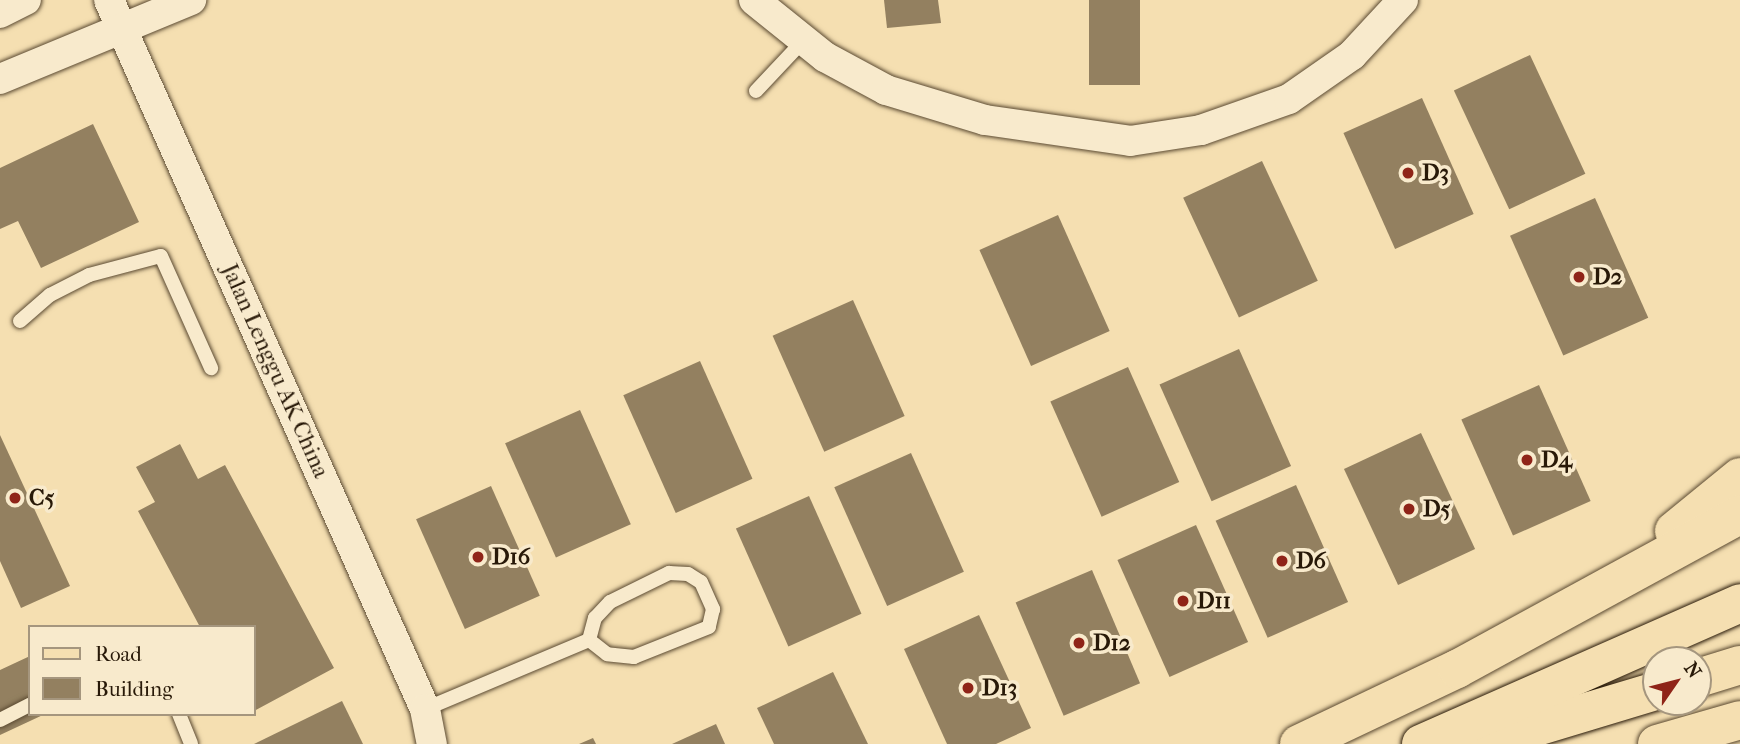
<!DOCTYPE html>
<html>
<head>
<meta charset="utf-8">
<style>
  body { margin:0 }
  #map { position:relative; width:1740px; height:744px; overflow:hidden; background:#f5dfb1; font-family:"IM FELL French Canon",serif }
  div>[style] { position:absolute }
  [style*='--x'] { left:calc(var(--x)*1px); top:calc(var(--y)*1px); width:calc(var(--w)*1px); rotate:calc(var(--a)*1deg) }
  .building>* { inset:0; background:#938060; transform-origin:0 0 }
  .roads { filter:drop-shadow(0 0 2px #5b4a32) drop-shadow(0 0 2px #5b4a32) }
  .lane>* { height:14px; margin:-7px; padding:0 7px; transform-origin:7px; border-radius:7px; background:#f8eacc }
  .street>* { height:30px; margin:-15px; padding:0 15px; transform-origin:15px; border-radius:15px; background:#f8eacc }
  .primary>* { height:38px; margin:-19px; padding:0 19px; transform-origin:19px; border-radius:19px; background:#f5dfb1 }
  .highway>* { height:38px; margin:-19px; padding:0 19px; transform-origin:19px; border-radius:19px; background:#f5dfb1 }
  .bridges { filter:drop-shadow(0 0 2px #281908) drop-shadow(0 0 2px #281908) }
  .primary-bridge>* { height:38px; margin:-19px; padding:0 19px; transform-origin:19px; border-radius:19px; background:#f5dfb1 }
  .highway-bridge>* { height:38px; margin:-19px; padding:0 19px; transform-origin:19px; border-radius:19px; background:#f5dfb1 }
  .dots>* { width:19px; height:19px; translate:-50% -50%; box-sizing:border-box; border:4px solid #f8eacc; border-radius:50% }
  span { translate:-50% -50%; white-space:nowrap; text-align:center; line-height:1.15; -webkit-text-stroke:7px #f8eacc; paint-order:stroke }
  .poi-label { font-size:23px; color:#281908; font-weight:700 }
  .left { translate:0 -50%; text-align:left }
  .street-label { font-size:23px; color:#281908 }
  .legend { position:absolute; left:28px; top:625px; width:228px; height:91px; box-sizing:border-box; background:#f8eacc; border:2px solid #a5967e; margin:0; padding:9px 12px; list-style:none; font-size:21px; color:#281908 }
  .legend li { display:flex; align-items:center; gap:14px; height:35px }
  .legend b { width:35px; border:2px solid #a5967e }
  .north { position:absolute; left:1642px; top:646px; width:70px; height:70px; box-sizing:border-box; background:#f8eacc; border:2px solid #a5967e; border-radius:50%; rotate:55deg; font-size:19px; font-weight:700; line-height:28px; text-align:center; color:#281908 }
  .north::after { content:''; display:block; margin:auto; width:24px; height:32px; background:#8f2418; clip-path:polygon(50% 0,100% 100%,50% 72%,0 100%) }
</style>
</head>
<body>
<div id="map">
  <div class="building">
    <div style="clip-path:polygon(884px 0,938px 0,941px 23px,887px 28px)"></div>
    <div style="left:1089px;top:0;width:51px;height:85px"></div>
    <div style="left:1530px;top:55px;width:131px;height:84px;rotate:65deg"></div>
    <div style="left:1422px;top:98px;width:127px;height:86px;rotate:66deg"></div>
    <div style="clip-path:polygon(93px 124px,139px 222px,41px 268px,18px 221px,0 229px,0 168px)"></div>
    <div style="left:1262px;top:161px;width:132px;height:87px;rotate:65deg"></div>
    <div style="left:1595px;top:198px;width:131px;height:93px;rotate:66deg"></div>
    <div style="left:1058px;top:215px;width:127px;height:86px;rotate:66deg"></div>
    <div style="left:853px;top:300px;width:127px;height:88px;rotate:66deg"></div>
    <div style="left:1239px;top:349px;width:128px;height:87px;rotate:66deg"></div>
    <div style="left:700px;top:361px;width:129px;height:84px;rotate:66deg"></div>
    <div style="left:1128px;top:367px;width:126px;height:85px;rotate:66deg"></div>
    <div style="left:1539px;top:385px;width:127px;height:85px;rotate:66deg"></div>
    <div style="left:580px;top:410px;width:125px;height:82px;rotate:66deg"></div>
    <div style="left:1421px;top:433px;width:128px;height:85px;rotate:65deg"></div>
    <div style="clip-path:polygon(0 435px,70px 586px,21px 608px,0 561px)"></div>
    <div style="clip-path:polygon(180px 444px,198px 479px,225px 465px,334px 668px,254px 711px,254px 627px,200px 627px,138px 511px,155px 502px,136px 467px)"></div>
    <div style="left:911px;top:453px;width:130px;height:84px;rotate:66deg"></div>
    <div style="left:1296px;top:485px;width:128px;height:88px;rotate:66deg"></div>
    <div style="left:491px;top:486px;width:120px;height:82px;rotate:66deg"></div>
    <div style="left:809px;top:496px;width:129px;height:80px;rotate:66deg"></div>
    <div style="left:1196px;top:525px;width:128px;height:86px;rotate:66deg"></div>
    <div style="left:1092px;top:570px;width:123px;height:83px;rotate:67deg"></div>
    <div style="clip-path:polygon(979px 615px,1031px 728px,996px 744px,947px 744px,904px 649px)"></div>
    <div style="clip-path:polygon(30px 656px,30px 714px,45px 714px,0 735px,0 670px)"></div>
    <div style="clip-path:polygon(833px 672px,868px 744px,774px 744px,757px 708px)"></div>
    <div style="clip-path:polygon(342px 701px,363px 744px,254px 744px)"></div>
    <div style="clip-path:polygon(716px 724px,725px 744px,672px 744px)"></div>
    <div style="clip-path:polygon(593px 738px,596px 744px,579px 744px)"></div>
  </div>
  <div class="roads">
    <div class="lane">
      <div style="--x:756;--y:91;--w:69;--a:-46.8"></div>
      <div style="--x:20;--y:321;--w:40;--a:-41"></div>
      <div style="--x:50;--y:295;--w:44;--a:-27.1"></div>
      <div style="--x:89;--y:275;--w:74;--a:-14.8"></div>
      <div style="--x:161;--y:256;--w:123;--a:65.9"></div>
      <div style="--x:669;--y:573;--w:19;--a:3"></div>
      <div style="--x:688;--y:574;--w:15;--a:32"></div>
      <div style="--x:701;--y:582;--w:30;--a:66"></div>
      <div style="--x:713;--y:609;--w:18;--a:103"></div>
      <div style="--x:709;--y:627;--w:81;--a:158.2"></div>
      <div style="--x:634;--y:657;--w:27;--a:-174"></div>
      <div style="--x:607;--y:654;--w:23;--a:-142"></div>
      <div style="--x:589;--y:640;--w:23;--a:-75"></div>
      <div style="--x:595;--y:618;--w:22;--a:-47"></div>
      <div style="--x:610;--y:602;--w:66;--a:-26.2"></div>
      <div style="--x:425;--y:709;--w:178;--a:-22.8"></div>
      <div style="--x:179;--y:714;--w:32;--a:68"></div>
      <div style="--x:0;--y:720;--w:34;--a:-27"></div>
    </div>
    <div class="street">
      <div style="--x:109;--y:0;--w:776;--a:65.98"></div>
      <div style="--x:425;--y:709;--w:36;--a:79"></div>
      <div style="--x:754;--y:0;--w:91;--a:38.8"></div>
      <div style="--x:825;--y:57;--w:69;--a:28.4"></div>
      <div style="--x:886;--y:90;--w:103;--a:16.9"></div>
      <div style="--x:985;--y:120;--w:147;--a:8.2"></div>
      <div style="--x:1130;--y:141;--w:72;--a:-8.8"></div>
      <div style="--x:1201;--y:130;--w:93;--a:-19.4"></div>
      <div style="--x:1289;--y:99;--w:77;--a:-34.9"></div>
      <div style="--x:1352;--y:55;--w:75;--a:-47.2"></div>
      <div style="--x:0;--y:13;--w:29;--a:-27"></div>
      <div style="--x:0;--y:79;--w:207;--a:-22.5"></div>
    </div>
    <div class="primary">
      <div style="--x:1698;--y:678;--w:44;--a:-17.2"></div>
      <div style="--x:1657;--y:744;--w:86;--a:-16.1"></div>
    </div>
    <div class="highway">
      <div style="--x:1674;--y:531;--w:85;--a:-39.3"></div>
      <div style="--x:1299;--y:744;--w:175;--a:-25.4"></div>
      <div style="--x:1457;--y:669;--w:322;--a:-28.6"></div>
    </div>
  </div>
  <div class="bridges">
    <div class="primary-bridge">
      <div style="--x:1480;--y:744;--w:184;--a:-16.8"></div>
    </div>
    <div class="highway-bridge">
      <div style="--x:1421;--y:744;--w:349;--a:-23.8"></div>
    </div>
  </div>
  <div class="dots">
    <div style="left:1408px;top:173px;background:#8f2418"></div>
    <div style="left:1579px;top:277px;background:#8f2418"></div>
    <div style="left:1527px;top:460px;background:#8f2418"></div>
    <div style="left:15px;top:498px;background:#8f2418"></div>
    <div style="left:1409px;top:509px;background:#8f2418"></div>
    <div style="left:478px;top:557px;background:#8f2418"></div>
    <div style="left:1282px;top:561px;background:#8f2418"></div>
    <div style="left:1183px;top:601px;background:#8f2418"></div>
    <div style="left:1079px;top:643px;background:#8f2418"></div>
    <div style="left:968px;top:688px;background:#8f2418"></div>
  </div>
  <div class="poi-label">
    <span class="left" style="left:1422px;top:173px">D3</span>
    <span class="left" style="left:1593px;top:277px">D2</span>
    <span class="left" style="left:1541px;top:460px">D4</span>
    <span class="left" style="left:29px;top:498px">C5</span>
    <span class="left" style="left:1423px;top:509px">D5</span>
    <span class="left" style="left:492px;top:557px">D16</span>
    <span class="left" style="left:1296px;top:561px">D6</span>
    <span class="left" style="left:1197px;top:601px">D11</span>
    <span class="left" style="left:1093px;top:643px">D12</span>
    <span class="left" style="left:982px;top:688px">D13</span>
  </div>
  <div class="street-label">
    <span style="left:275px;top:371px;rotate:66deg">Jalan Lenggu AK China</span>
  </div>
  <ul class="legend">
  <li><b style="height:9px;background:#f5dfb1"></b>Road</li>
  <li><b style="height:19px;background:#938060"></b>Building</li>
  </ul>
  <div class="north">N</div>
</div>
</body>
</html>
